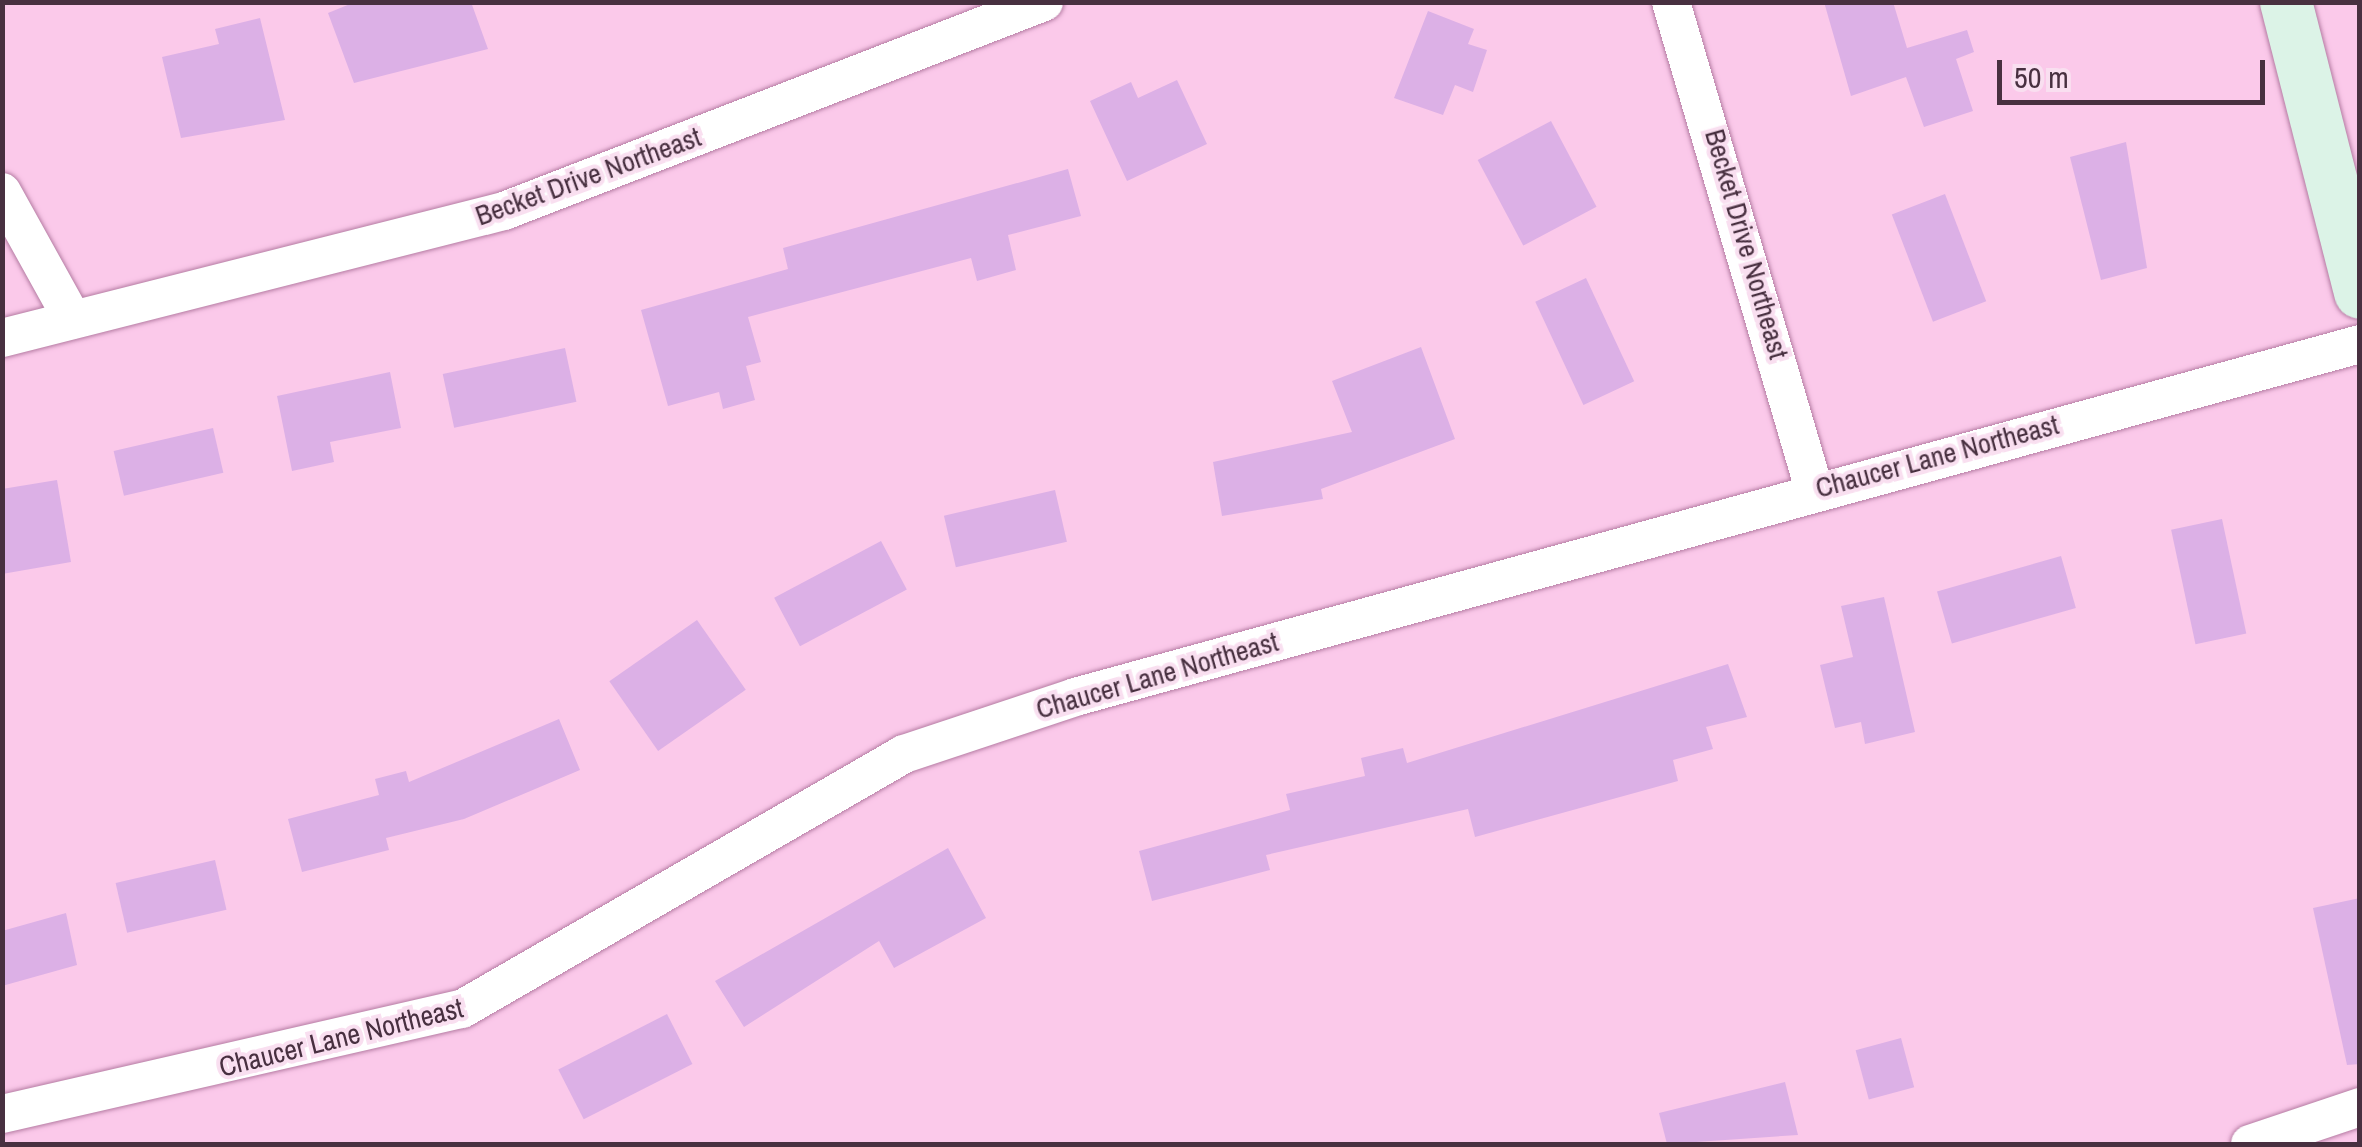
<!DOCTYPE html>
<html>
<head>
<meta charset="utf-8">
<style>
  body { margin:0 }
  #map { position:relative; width:2362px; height:1147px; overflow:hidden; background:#fbc9ea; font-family:"Archivo Narrow",sans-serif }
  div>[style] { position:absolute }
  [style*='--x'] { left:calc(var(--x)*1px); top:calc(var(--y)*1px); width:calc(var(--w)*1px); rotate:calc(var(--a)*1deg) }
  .building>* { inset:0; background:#dcb0e6; transform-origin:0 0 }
  .roads { filter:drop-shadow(0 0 2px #b57ca3) drop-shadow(0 0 2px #b57ca3) }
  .minor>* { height:38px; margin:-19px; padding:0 19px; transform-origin:19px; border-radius:19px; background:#fff }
  .secondary>* { height:52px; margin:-26px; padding:0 26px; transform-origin:26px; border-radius:26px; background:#dcf3e7 }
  span { translate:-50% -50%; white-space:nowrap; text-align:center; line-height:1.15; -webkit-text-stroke:8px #f9dff0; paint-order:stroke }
  .street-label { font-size:28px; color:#483040 }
  .frame { position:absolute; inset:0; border:5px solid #483040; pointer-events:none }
  .scale { position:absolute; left:1997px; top:60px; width:268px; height:45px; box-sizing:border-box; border:5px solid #483040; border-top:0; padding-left:12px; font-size:30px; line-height:35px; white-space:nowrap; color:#483040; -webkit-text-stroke:8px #f9dff0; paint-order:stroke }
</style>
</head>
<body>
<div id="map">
  <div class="building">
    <div style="clip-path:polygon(355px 2px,471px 2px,488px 49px,354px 83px,328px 13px)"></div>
    <div style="clip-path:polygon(1824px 2px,1893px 2px,1907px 48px,1967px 30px,1974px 52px,1956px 59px,1973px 111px,1924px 127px,1906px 77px,1851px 96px)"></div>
    <div style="clip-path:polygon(1428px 11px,1474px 29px,1468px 44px,1487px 50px,1473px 92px,1455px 85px,1443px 115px,1394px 98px)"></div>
    <div style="clip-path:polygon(260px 18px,285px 120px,181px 138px,162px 57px,219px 44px,215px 29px)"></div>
    <div style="clip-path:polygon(1177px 80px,1207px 144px,1127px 181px,1090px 101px,1131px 82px,1138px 98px)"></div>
    <div style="left:1551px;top:121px;width:97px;height:83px;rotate:62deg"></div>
    <div style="clip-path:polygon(2126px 142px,2147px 268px,2101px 280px,2070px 157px)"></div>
    <div style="clip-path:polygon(1068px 169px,1081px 216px,1008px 235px,1016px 270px,977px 281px,971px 258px,748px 317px,761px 362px,746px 366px,755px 400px,723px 409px,719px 392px,668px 406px,641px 310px,788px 269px,783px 248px)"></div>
    <div style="left:1945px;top:194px;width:115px;height:57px;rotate:69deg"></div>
    <div style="left:1586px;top:278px;width:114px;height:56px;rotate:65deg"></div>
    <div style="clip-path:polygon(1421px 347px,1455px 439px,1321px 489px,1323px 499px,1222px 516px,1213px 462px,1352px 432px,1332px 381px)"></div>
    <div style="left:565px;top:348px;width:55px;height:125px;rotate:78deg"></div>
    <div style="clip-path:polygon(390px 372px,401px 428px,330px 442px,334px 462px,292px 471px,277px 396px)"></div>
    <div style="left:213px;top:428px;width:46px;height:102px;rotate:77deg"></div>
    <div style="clip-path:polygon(57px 480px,71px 562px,2px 574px,2px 489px)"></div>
    <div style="left:1055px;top:490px;width:53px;height:114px;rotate:77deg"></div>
    <div style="left:2222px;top:519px;width:117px;height:52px;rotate:78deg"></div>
    <div style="left:881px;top:541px;width:55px;height:121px;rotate:62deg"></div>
    <div style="left:2061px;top:556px;width:54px;height:129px;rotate:74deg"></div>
    <div style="clip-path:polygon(1884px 597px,1915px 732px,1865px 744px,1861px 722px,1835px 728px,1820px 665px,1853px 657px,1841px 606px)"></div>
    <div style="left:697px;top:620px;width:85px;height:107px;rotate:55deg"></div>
    <div style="clip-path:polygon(1728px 664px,1747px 717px,1706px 727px,1713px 749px,1673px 760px,1678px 781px,1475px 837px,1468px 809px,1266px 855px,1270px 870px,1152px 901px,1139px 851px,1290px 810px,1286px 794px,1365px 776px,1361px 758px,1403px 748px,1407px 763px)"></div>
    <div style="clip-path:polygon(559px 719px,580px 770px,464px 819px,386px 838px,389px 850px,302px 872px,288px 819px,379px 795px,375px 779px,406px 771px,409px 782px)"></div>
    <div style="clip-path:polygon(948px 848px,986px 918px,894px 968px,879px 941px,744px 1027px,715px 981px)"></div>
    <div style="left:215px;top:860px;width:51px;height:102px;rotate:77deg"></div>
    <div style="clip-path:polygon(2360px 898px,2360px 1064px,2347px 1065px,2313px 908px)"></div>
    <div style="clip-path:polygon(66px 913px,77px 965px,2px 986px,2px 931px)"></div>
    <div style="left:667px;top:1014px;width:56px;height:122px;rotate:63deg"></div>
    <div style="left:1901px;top:1038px;width:51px;height:47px;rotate:75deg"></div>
    <div style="clip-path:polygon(1785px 1082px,1798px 1135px,1667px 1144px,1659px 1113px)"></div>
  </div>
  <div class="roads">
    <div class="minor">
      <div style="--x:1671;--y:2;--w:508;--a:73.64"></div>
      <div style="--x:2;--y:192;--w:146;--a:61"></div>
      <div style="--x:2;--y:338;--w:518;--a:-14.2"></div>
      <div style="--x:504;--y:211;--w:579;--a:-21.16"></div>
      <div style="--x:2;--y:1114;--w:472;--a:-12.9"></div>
      <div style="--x:462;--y:1009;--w:510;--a:-29.98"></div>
      <div style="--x:904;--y:754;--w:180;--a:-18.4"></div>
      <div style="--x:1075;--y:697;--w:1333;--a:-15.36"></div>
      <div style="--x:2250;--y:1144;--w:116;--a:-18.6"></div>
    </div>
    <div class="secondary">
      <div style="--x:2286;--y:2;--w:300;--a:75.7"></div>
    </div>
  </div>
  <div class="street-label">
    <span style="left:588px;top:176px;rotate:-20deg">Becket Drive Northeast</span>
    <span style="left:1747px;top:244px;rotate:74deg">Becket Drive Northeast</span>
    <span style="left:1937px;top:456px;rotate:-15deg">Chaucer Lane Northeast</span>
    <span style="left:1157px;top:675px;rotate:-16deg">Chaucer Lane Northeast</span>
    <span style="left:341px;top:1037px;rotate:-14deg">Chaucer Lane Northeast</span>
  </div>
  <div class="frame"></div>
  <div class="scale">50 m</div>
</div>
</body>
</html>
